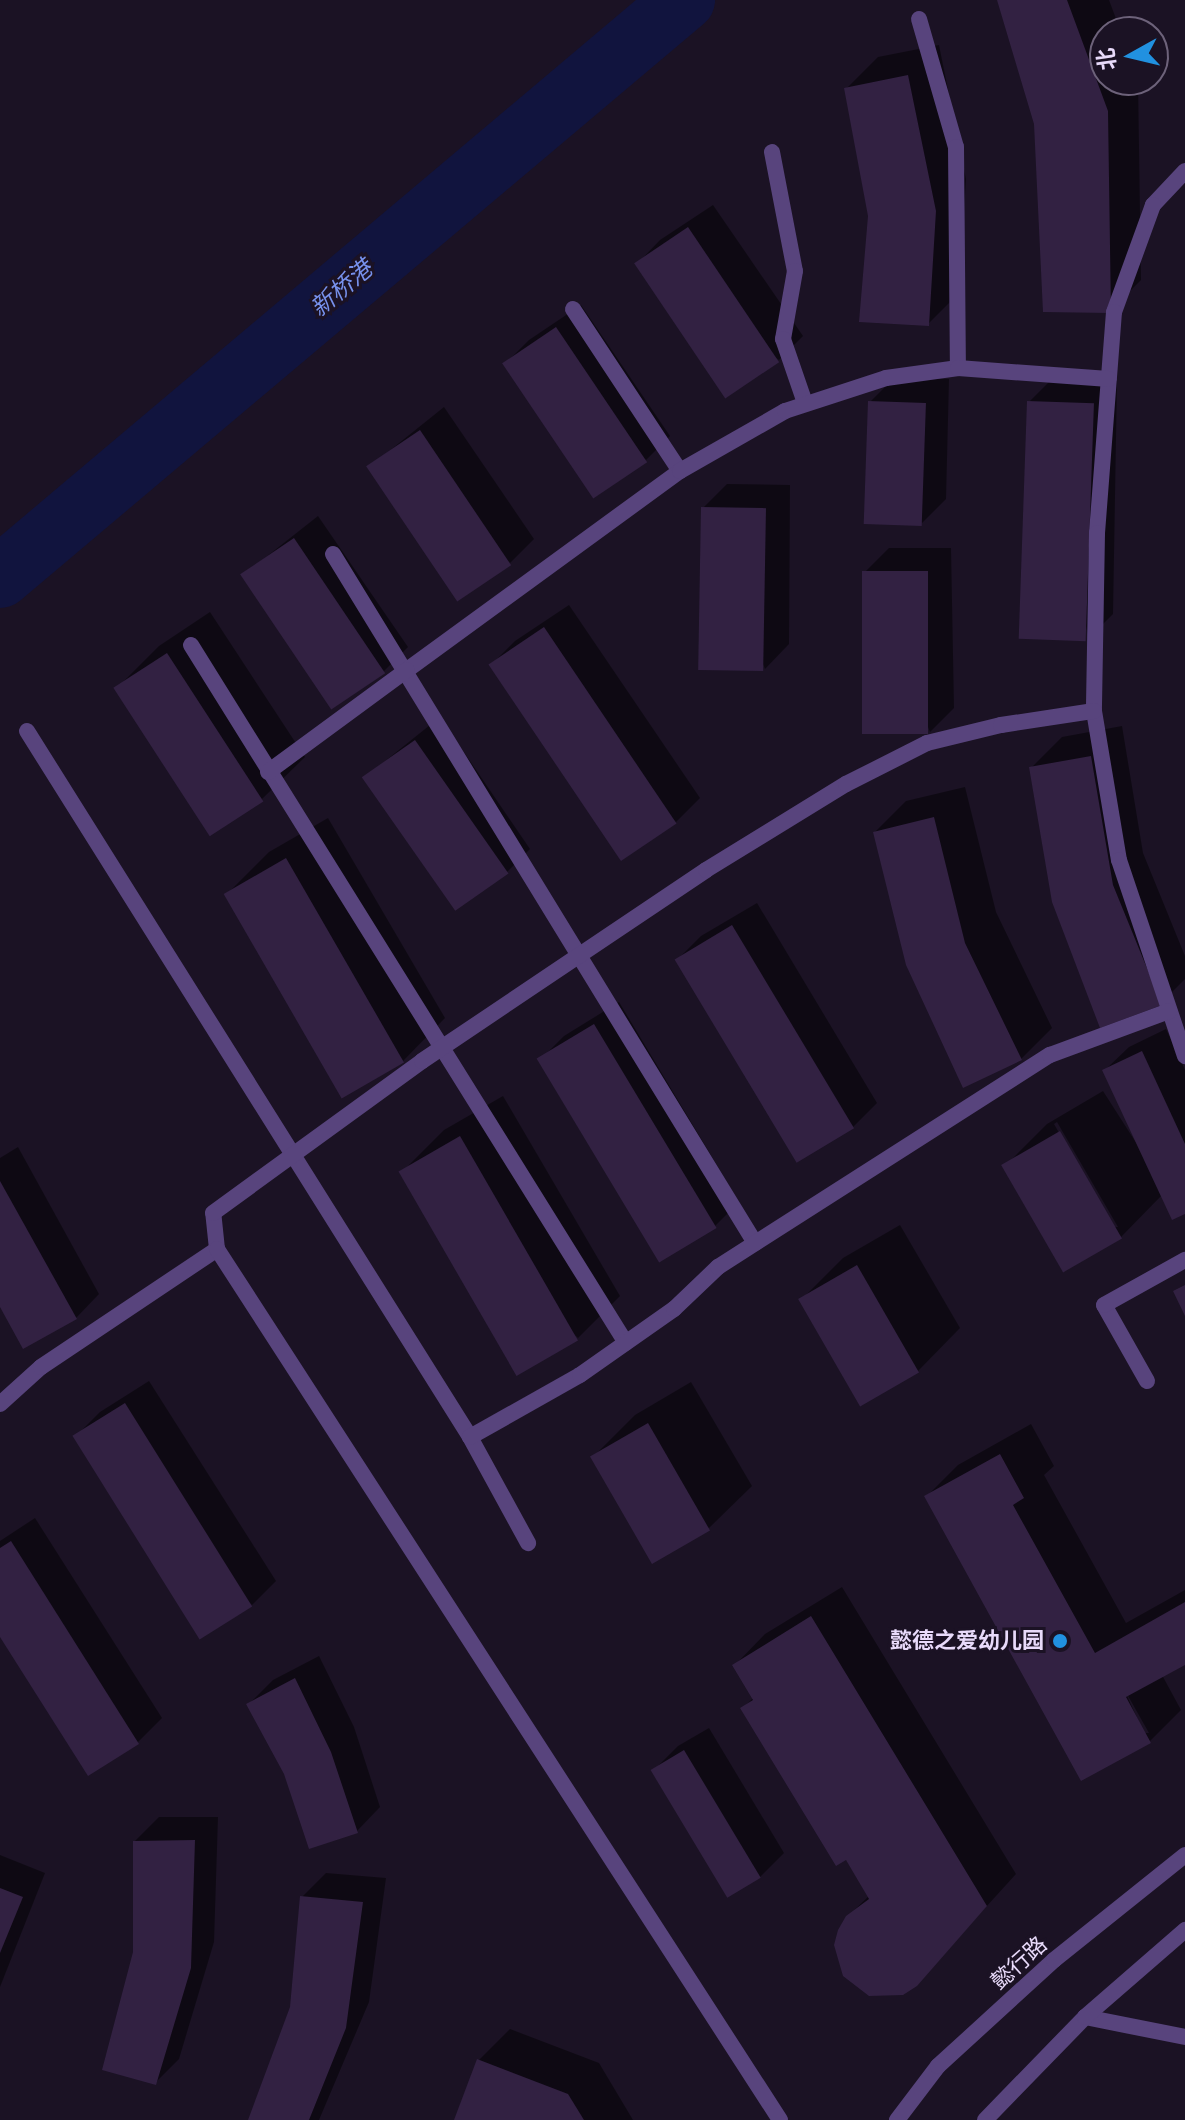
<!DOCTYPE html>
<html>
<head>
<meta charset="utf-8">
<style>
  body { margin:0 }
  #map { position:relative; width:1185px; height:2120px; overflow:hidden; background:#1b1224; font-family:"DejaVu Sans","Noto Sans SC",sans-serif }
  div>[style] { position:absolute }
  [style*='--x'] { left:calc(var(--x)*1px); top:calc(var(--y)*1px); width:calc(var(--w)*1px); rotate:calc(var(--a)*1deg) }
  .shadow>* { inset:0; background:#0007 }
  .river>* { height:62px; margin:-31px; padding:0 31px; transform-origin:31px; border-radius:31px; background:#11143e }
  .building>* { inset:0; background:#322142; transform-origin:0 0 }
  .service>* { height:16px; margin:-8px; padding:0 8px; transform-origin:8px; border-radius:8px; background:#58447d }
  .minor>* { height:16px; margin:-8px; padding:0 8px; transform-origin:8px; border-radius:8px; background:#58447d }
  .tertiary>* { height:16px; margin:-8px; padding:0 8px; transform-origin:8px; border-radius:8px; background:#58447d }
  .dots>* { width:22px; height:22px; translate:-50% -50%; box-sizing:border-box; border:4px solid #1b1224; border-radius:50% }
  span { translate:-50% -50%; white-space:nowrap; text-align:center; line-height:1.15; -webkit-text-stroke:6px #1b1224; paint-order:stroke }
  .poi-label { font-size:22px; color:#e8dafa; font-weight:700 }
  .right { translate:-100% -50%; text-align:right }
  .street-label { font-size:22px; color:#e8dafa }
  .water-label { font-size:24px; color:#7791ec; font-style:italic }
  .north { position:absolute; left:1089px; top:16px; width:80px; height:80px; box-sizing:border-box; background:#1b1224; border:2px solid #6d627a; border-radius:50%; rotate:262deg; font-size:22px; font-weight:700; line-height:32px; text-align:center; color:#e8dafa }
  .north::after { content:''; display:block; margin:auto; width:28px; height:36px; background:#2191e0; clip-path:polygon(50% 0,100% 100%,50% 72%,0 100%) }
</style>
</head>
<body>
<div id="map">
  <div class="shadow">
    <div style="clip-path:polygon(999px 0,1109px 0,1121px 32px,1105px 32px,1105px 80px,1138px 80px,1141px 280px,1110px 311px,1036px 124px)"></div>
    <div style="clip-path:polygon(939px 45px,966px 179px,959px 293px,928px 324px,847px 88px,878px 57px)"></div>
    <div style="clip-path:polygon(713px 205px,803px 336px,779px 360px,637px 264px,660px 240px)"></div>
    <div style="clip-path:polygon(581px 305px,670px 436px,646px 460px,505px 364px,529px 340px)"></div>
    <div style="clip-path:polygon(894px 378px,949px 379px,946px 499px,922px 523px,870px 402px)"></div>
    <div style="clip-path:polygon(1053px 378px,1117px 380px,1113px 614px,1089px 638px,1029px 402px)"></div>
    <div style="clip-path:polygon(444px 407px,534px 539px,510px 563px,368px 468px)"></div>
    <div style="clip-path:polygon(727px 484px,790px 485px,789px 644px,765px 669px,703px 508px)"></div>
    <div style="clip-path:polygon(318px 516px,408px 647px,384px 671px,242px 576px)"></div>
    <div style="clip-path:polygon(889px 548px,951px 548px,954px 708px,930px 732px,865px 572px)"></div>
    <div style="clip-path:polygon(569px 605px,700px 798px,676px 822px,491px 665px,515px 641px)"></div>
    <div style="clip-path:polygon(210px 612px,305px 757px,262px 799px,117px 688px,159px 646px)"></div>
    <div style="clip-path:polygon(440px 717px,530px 849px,506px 873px,364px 778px)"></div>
    <div style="clip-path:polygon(1122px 726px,1143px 853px,1185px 956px,1185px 979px,1161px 1003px,1031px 768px,1062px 737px)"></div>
    <div style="clip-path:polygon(965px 787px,996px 912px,1052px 1028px,1021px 1059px,875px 832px,906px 801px)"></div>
    <div style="clip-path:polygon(328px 818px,445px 1018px,403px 1061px,227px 894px,269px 852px)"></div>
    <div style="clip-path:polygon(757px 903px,877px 1103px,853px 1127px,677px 960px,701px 936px)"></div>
    <div style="clip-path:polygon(619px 1002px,739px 1202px,715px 1226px,660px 1260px,540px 1060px,564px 1036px)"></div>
    <div style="clip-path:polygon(evenodd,1166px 1029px,1185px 1070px,1185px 1212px,1162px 1195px,1121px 1237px,1005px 1166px,1047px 1124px,1103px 1091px,1142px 1152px,1105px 1070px,1129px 1047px,1166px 1029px,1057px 1122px,1118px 1227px,1113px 1227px,1054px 1124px,1057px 1122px)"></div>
    <div style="clip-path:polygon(503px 1096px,620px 1296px,578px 1338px,402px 1172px,444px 1130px)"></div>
    <div style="clip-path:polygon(18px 1147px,99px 1294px,76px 1318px,0 1303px,0 1158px)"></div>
    <div style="clip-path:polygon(900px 1225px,960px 1328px,918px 1371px,801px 1300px,843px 1258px)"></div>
    <div style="clip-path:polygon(149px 1381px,276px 1581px,252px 1605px,76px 1436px,100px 1412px)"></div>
    <div style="clip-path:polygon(691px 1382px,752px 1486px,709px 1528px,593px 1457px,635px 1415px)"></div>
    <div style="clip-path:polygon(evenodd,1031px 1424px,1054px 1466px,1044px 1475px,1126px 1623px,1185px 1590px,1185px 1662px,1162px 1675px,1181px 1710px,1150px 1741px,1082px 1778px,927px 1496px,958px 1465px,1031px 1424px,1123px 1687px,1149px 1733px,1144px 1733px,1123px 1687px)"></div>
    <div style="clip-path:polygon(35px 1518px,162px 1718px,138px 1742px,89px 1774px,0 1634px,0 1541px)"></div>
    <div style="clip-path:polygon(842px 1587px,1016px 1874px,916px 1984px,847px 1917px,870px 1895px,743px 1708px,754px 1697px,735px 1665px,765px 1634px)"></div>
    <div style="clip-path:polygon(319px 1656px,354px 1727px,380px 1807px,357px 1831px,286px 1774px,249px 1704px,273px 1680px)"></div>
    <div style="clip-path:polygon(709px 1728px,784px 1853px,760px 1877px,654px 1770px,678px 1746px)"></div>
    <div style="clip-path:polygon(159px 1817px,218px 1817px,214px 1942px,179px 2059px,155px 2083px,135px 1841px)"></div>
    <div style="clip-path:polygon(0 1855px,45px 1873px,0 1987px)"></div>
    <div style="clip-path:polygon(326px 1873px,386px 1878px,369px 2002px,319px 2120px,250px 2120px,292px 2007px,302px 1897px)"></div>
    <div style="clip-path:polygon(510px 2029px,599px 2063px,633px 2120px,456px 2120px,479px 2060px)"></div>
  </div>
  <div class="river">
    <div style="--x:0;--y:577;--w:895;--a:-40.15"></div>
  </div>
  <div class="building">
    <div style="clip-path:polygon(997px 0,1067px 0,1108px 111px,1111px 313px,1043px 312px,1034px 124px)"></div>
    <div style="clip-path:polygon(908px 75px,936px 211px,929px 326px,859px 322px,868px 216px,844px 88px)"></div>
    <div style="left:688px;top:227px;width:163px;height:65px;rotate:56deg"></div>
    <div style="left:556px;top:327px;width:163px;height:65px;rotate:56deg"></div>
    <div style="left:868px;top:401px;width:58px;height:123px;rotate:2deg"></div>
    <div style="left:1027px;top:401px;width:67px;height:238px;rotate:2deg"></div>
    <div style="left:420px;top:430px;width:163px;height:65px;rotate:56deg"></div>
    <div style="left:701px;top:507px;width:65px;height:163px;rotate:1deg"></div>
    <div style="left:294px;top:538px;width:163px;height:65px;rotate:56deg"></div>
    <div style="left:862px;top:571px;width:66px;height:163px"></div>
    <div style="left:544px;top:627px;width:237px;height:67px;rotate:56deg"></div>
    <div style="left:167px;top:653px;width:177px;height:64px;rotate:57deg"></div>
    <div style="left:415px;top:740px;width:163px;height:65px;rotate:55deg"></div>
    <div style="clip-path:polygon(1091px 756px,1113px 885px,1162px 1005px,1100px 1028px,1052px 902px,1029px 767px)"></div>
    <div style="clip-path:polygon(934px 817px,965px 943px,1022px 1060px,963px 1088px,906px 965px,873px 832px)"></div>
    <div style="left:286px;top:858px;width:236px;height:72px;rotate:60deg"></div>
    <div style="left:732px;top:925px;width:237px;height:67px;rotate:59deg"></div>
    <div style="left:594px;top:1024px;width:238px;height:67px;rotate:59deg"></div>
    <div style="clip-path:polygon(1142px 1051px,1185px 1144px,1185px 1214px,1172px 1220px,1102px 1070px)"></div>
    <div style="left:1060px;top:1131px;width:124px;height:68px;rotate:60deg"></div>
    <div style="left:460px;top:1136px;width:236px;height:71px;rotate:60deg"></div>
    <div style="clip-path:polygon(0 1181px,77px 1319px,23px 1349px,0 1307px)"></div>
    <div style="left:857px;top:1265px;width:124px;height:68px;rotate:60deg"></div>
    <div style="clip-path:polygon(1185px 1285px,1185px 1316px,1173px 1291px)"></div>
    <div style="left:125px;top:1403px;width:240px;height:62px;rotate:58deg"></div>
    <div style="left:648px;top:1423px;width:124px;height:67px;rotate:60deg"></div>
    <div style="clip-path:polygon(1000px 1454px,1024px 1498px,1013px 1505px,1095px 1653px,1185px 1602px,1185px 1665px,1126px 1697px,1151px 1743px,1081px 1781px,924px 1496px)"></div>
    <div style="clip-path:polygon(11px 1541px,139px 1744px,88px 1776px,0 1637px,0 1548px)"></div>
    <div style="clip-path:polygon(811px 1616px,987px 1906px,917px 1986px,903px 1995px,869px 1996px,843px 1976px,834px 1945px,838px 1930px,846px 1916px,869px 1899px,846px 1860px,836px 1866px,740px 1708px,753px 1700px,732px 1665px)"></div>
    <div style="clip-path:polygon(295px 1678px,331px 1752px,358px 1833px,309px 1849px,284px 1774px,246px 1704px)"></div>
    <div style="left:684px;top:1750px;width:149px;height:39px;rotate:59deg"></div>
    <div style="clip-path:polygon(195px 1840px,191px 1968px,156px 2085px,102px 2070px,133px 1952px,133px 1841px)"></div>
    <div style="clip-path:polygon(0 1888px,23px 1897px,0 1953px)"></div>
    <div style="clip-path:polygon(300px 1896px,363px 1902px,346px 2028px,309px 2120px,248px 2120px,290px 2007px)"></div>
    <div style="clip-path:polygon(477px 2059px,568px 2094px,584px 2120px,454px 2120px)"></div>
  </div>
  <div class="service">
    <div style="--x:919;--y:19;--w:133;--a:73.9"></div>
    <div style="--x:956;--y:147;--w:221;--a:89.5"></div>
    <div style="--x:772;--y:152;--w:121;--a:79.1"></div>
    <div style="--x:795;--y:271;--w:69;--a:100"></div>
    <div style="--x:783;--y:339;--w:68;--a:71"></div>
    <div style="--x:1185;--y:171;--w:47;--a:133.3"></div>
    <div style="--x:1153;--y:205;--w:114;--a:110"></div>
    <div style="--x:1114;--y:312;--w:222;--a:94.4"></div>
    <div style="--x:1097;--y:533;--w:178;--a:91"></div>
    <div style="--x:1094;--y:711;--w:151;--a:80.5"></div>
    <div style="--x:1119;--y:860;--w:207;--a:71.4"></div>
    <div style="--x:573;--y:309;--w:194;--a:56.6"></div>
    <div style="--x:333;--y:554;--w:808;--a:58.51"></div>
    <div style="--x:191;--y:645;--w:822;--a:58.07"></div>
    <div style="--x:407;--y:670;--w:338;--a:-36.1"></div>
    <div style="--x:680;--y:471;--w:121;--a:-29.7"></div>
    <div style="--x:785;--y:411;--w:106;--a:-18.1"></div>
    <div style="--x:886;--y:378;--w:73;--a:-7.9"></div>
    <div style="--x:958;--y:368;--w:151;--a:4.2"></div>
    <div style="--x:27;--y:731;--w:833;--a:57.89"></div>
    <div style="--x:470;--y:1437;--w:121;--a:61.3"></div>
    <div style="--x:1147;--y:1381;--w:87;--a:-119.5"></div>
    <div style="--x:1104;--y:1305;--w:93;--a:-29.1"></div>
    <div style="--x:0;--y:1404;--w:55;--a:-42.1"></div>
    <div style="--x:41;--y:1367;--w:212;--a:-33.8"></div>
    <div style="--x:217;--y:1249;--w:36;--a:-96"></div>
    <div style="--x:213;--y:1213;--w:258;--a:-36"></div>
    <div style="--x:422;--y:1061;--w:342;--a:-33.9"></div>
    <div style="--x:706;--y:870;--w:164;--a:-31.6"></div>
    <div style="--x:846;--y:784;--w:91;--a:-26.8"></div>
    <div style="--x:927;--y:743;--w:76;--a:-13.7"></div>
    <div style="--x:1001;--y:725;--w:94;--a:-8.6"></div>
    <div style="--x:470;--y:1437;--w:126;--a:-29.4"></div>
    <div style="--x:580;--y:1375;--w:115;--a:-35.1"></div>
    <div style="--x:674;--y:1309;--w:61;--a:-43.7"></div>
    <div style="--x:718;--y:1267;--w:394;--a:-32.6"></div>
    <div style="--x:1050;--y:1055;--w:127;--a:-20.3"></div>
    <div style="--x:1085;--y:2017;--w:102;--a:11.3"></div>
  </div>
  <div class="minor">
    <div style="--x:268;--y:772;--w:172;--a:-36.3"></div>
    <div style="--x:217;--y:1249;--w:1037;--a:57.12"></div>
  </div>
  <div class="tertiary">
    <div style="--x:897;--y:2120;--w:68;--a:-52.8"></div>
    <div style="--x:938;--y:2066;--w:157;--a:-42.4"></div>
    <div style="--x:1054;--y:1960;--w:168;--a:-38.7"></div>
    <div style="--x:985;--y:2120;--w:144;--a:-45.8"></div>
    <div style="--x:1085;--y:2017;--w:133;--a:-41"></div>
  </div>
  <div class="dots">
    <div style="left:1060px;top:1641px;background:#2191e0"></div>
  </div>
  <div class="poi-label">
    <span class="right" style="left:1044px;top:1641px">懿德之爱幼儿园</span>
  </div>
  <div class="street-label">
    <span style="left:1019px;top:1963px;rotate:-42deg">懿行路</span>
  </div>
  <div class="water-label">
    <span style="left:342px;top:289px;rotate:-40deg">新桥港</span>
  </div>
  <div class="north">北</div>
</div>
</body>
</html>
